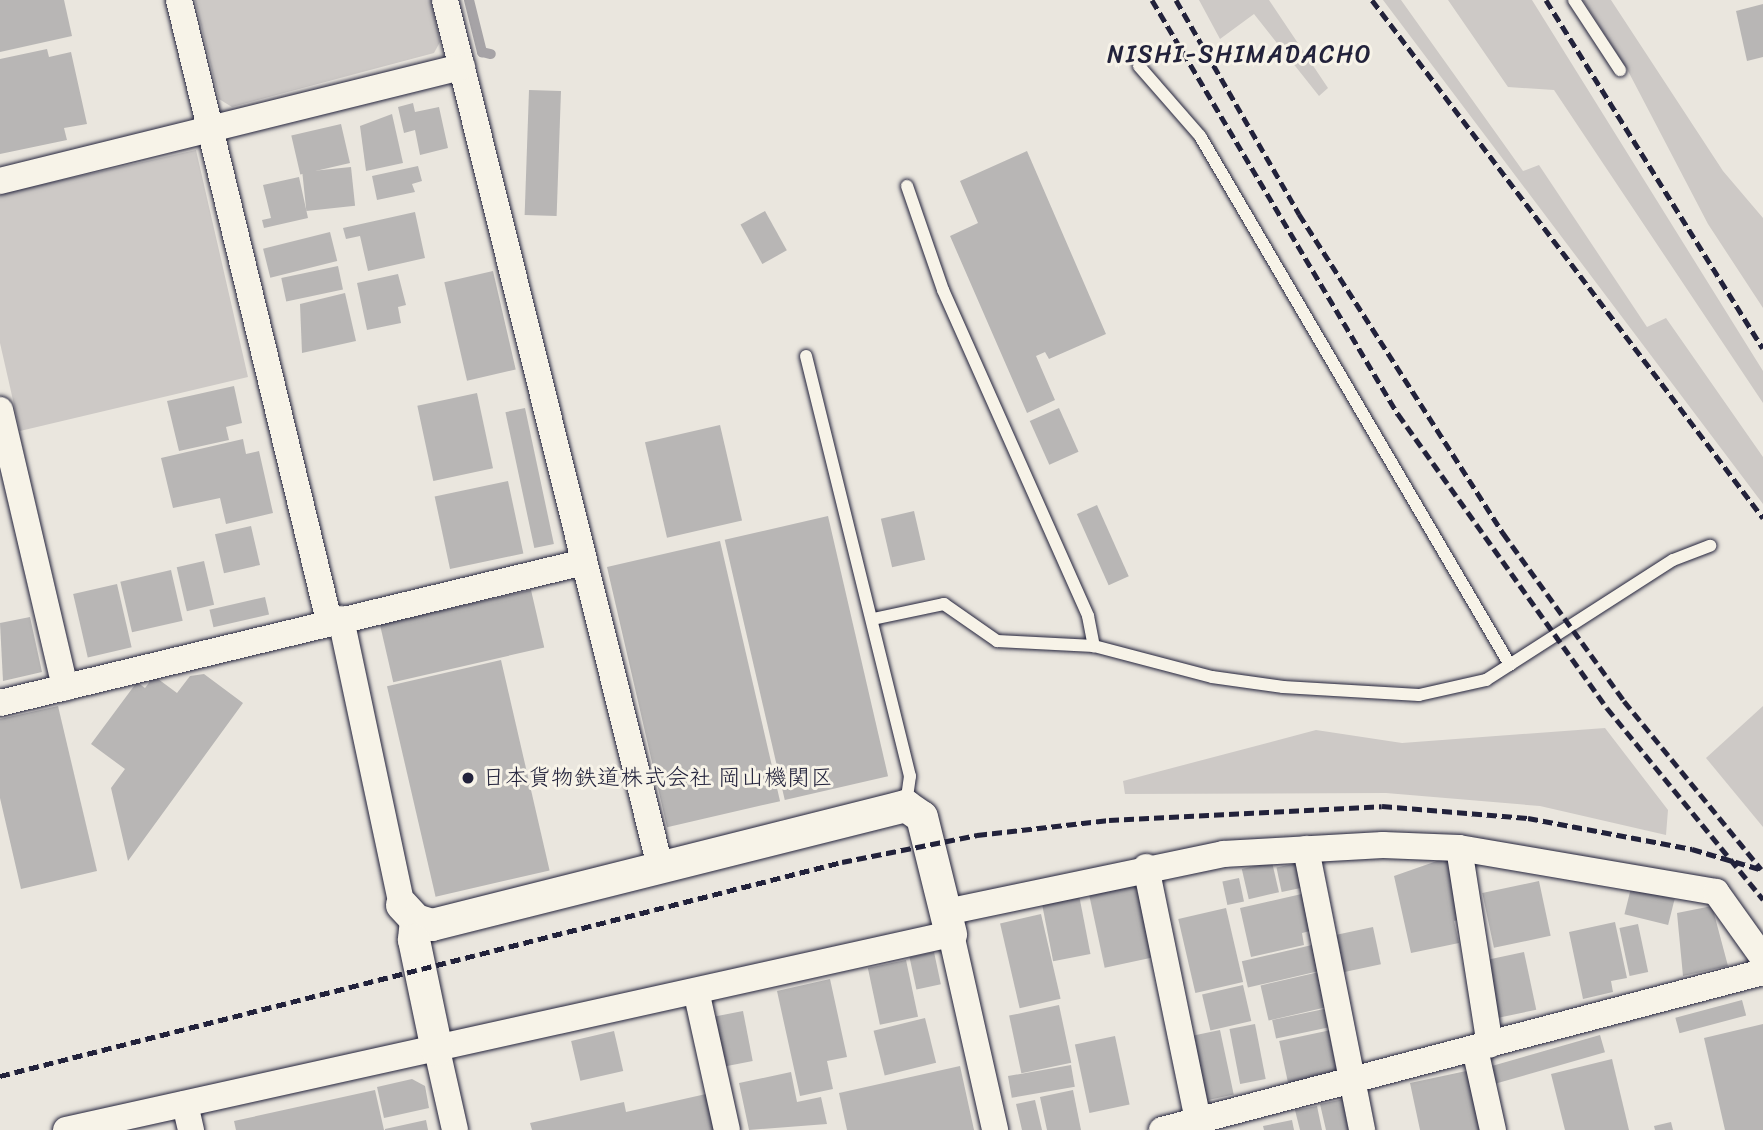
<!DOCTYPE html>
<html>
<head>
<meta charset="utf-8">
<style>
  body { margin:0 }
  #map { position:relative; width:1763px; height:1130px; overflow:hidden; background:#eae6de; font-family:Sriracha,"Klee One",sans-serif }
  div>[style] { position:absolute }
  [style*='--x'] { left:calc(var(--x)*1px); top:calc(var(--y)*1px); width:calc(var(--w)*1px); rotate:calc(var(--a)*1deg) }
  .green>* { inset:0; background:#cdc9c6 }
  .stream>* { height:10px; margin:-5px; padding:0 5px; transform-origin:5px; border-radius:5px; background:#a6a3a6 }
  .building>* { inset:0; background:#b8b6b5; transform-origin:0 0 }
  .roads { filter:drop-shadow(0 0 2px #22223b) drop-shadow(0 0 2px #22223b) }
  .service>* { height:12px; margin:-6px; padding:0 6px; transform-origin:6px; border-radius:6px; background:#f7f3e8 }
  .minor>* { height:26px; margin:-13px; padding:0 13px; transform-origin:13px; border-radius:13px; background:#f7f3e8 }
  .tertiary>* { height:32px; margin:-16px; padding:0 16px; transform-origin:16px; border-radius:16px; background:#f7f3e8 }
  .rail>* { height:5px; margin-top:-2.5px; transform-origin:0; background:repeating-linear-gradient(90deg,#22223b 0 10px,transparent 0 15px) }
  .dots>* { width:19px; height:19px; translate:-50% -50%; box-sizing:border-box; border:4px solid #f7f3e8; border-radius:50% }
  span { translate:-50% -50%; white-space:nowrap; text-align:center; line-height:1.15; -webkit-text-stroke:6px #f7f3e8; paint-order:stroke }
  .poi-label { font-size:23px; color:#22223b }
  .left { translate:0 -50%; text-align:left }
  .neighbourhood-label { font-size:24px; color:#22223b; letter-spacing:2px }
</style>
</head>
<body>
<div id="map">
  <div class="green">
    <div style="clip-path:polygon(195px 0,431px 0,440px 42px,434px 53px,232px 107px,219px 99px)"></div>
    <div style="clip-path:polygon(1199px 0,1269px 0,1328px 88px,1319px 96px,1254px 14px,1220px 39px)"></div>
    <div style="clip-path:polygon(1383px 0,1401px 0,1523px 171px,1539px 165px,1647px 327px,1666px 318px,1763px 457px,1763px 504px)"></div>
    <div style="clip-path:polygon(1448px 0,1532px 0,1763px 371px,1763px 403px,1554px 90px,1508px 87px)"></div>
    <div style="clip-path:polygon(1583px 0,1611px 0,1723px 171px,1763px 218px,1763px 308px,1708px 224px,1627px 69px)"></div>
    <div style="clip-path:polygon(196px 150px,248px 377px,20px 431px,0 343px,0 194px)"></div>
    <div style="clip-path:polygon(1763px 706px,1763px 827px,1706px 758px)"></div>
    <div style="clip-path:polygon(1605px 728px,1668px 810px,1666px 835px,1540px 806px,1386px 793px,1125px 794px,1123px 781px,1316px 730px,1402px 743px)"></div>
  </div>
  <div class="stream">
    <div style="--x:469;--y:0;--w:54;--a:76"></div>
    <div style="--x:482;--y:52;--w:9;--a:13"></div>
  </div>
  <div class="building">
    <div style="clip-path:polygon(0 0,64px 0,72px 36px,0 52px)"></div>
    <div style="clip-path:polygon(1763px 4px,1763px 57px,1747px 61px,1736px 11px)"></div>
    <div style="clip-path:polygon(47px 49px,49px 57px,71px 52px,87px 124px,64px 128px,67px 140px,0 154px,0 59px)"></div>
    <div style="left:529px;top:90px;width:32px;height:125px;rotate:2deg"></div>
    <div style="clip-path:polygon(413px 103px,415px 112px,439px 107px,448px 148px,420px 155px,415px 130px,404px 133px,398px 107px)"></div>
    <div style="clip-path:polygon(392px 114px,403px 163px,366px 171px,360px 126px)"></div>
    <div style="left:341px;top:124px;width:40px;height:51px;rotate:77deg"></div>
    <div style="clip-path:polygon(1027px 151px,1106px 334px,1049px 359px,1045px 352px,1036px 356px,1055px 400px,1027px 413px,950px 236px,978px 223px,960px 181px)"></div>
    <div style="clip-path:polygon(418px 166px,422px 181px,412px 184px,415px 192px,377px 200px,372px 176px)"></div>
    <div style="left:351px;top:167px;width:39px;height:49px;rotate:84deg"></div>
    <div style="clip-path:polygon(299px 177px,308px 218px,264px 228px,262px 220px,271px 218px,263px 185px)"></div>
    <div style="left:765px;top:211px;width:45px;height:28px;rotate:61deg"></div>
    <div style="clip-path:polygon(415px 212px,425px 258px,368px 271px,360px 236px,346px 239px,343px 228px)"></div>
    <div style="left:330px;top:232px;width:30px;height:69px;rotate:76deg"></div>
    <div style="left:338px;top:266px;width:24px;height:58px;rotate:78deg"></div>
    <div style="left:493px;top:271px;width:101px;height:50px;rotate:77deg"></div>
    <div style="clip-path:polygon(398px 274px,406px 305px,398px 307px,401px 323px,367px 330px,357px 283px)"></div>
    <div style="clip-path:polygon(345px 293px,356px 341px,302px 353px,300px 304px)"></div>
    <div style="clip-path:polygon(234px 386px,242px 423px,226px 427px,229px 440px,179px 451px,167px 401px)"></div>
    <div style="left:477px;top:393px;width:77px;height:61px;rotate:78deg"></div>
    <div style="left:525px;top:408px;width:139px;height:20px;rotate:78deg"></div>
    <div style="left:1059px;top:408px;width:48px;height:32px;rotate:66deg"></div>
    <div style="left:720px;top:425px;width:98px;height:77px;rotate:77deg"></div>
    <div style="clip-path:polygon(243px 439px,246px 454px,259px 451px,273px 513px,226px 524px,220px 498px,173px 508px,161px 458px)"></div>
    <div style="left:508px;top:481px;width:74px;height:75px;rotate:78deg"></div>
    <div style="left:1097px;top:505px;width:78px;height:22px;rotate:66deg"></div>
    <div style="left:914px;top:511px;width:50px;height:34px;rotate:77deg"></div>
    <div style="left:828px;top:516px;width:267px;height:106px;rotate:77deg"></div>
    <div style="left:251px;top:526px;width:40px;height:37px;rotate:77deg"></div>
    <div style="left:720px;top:541px;width:267px;height:116px;rotate:77deg"></div>
    <div style="left:204px;top:561px;width:45px;height:28px;rotate:77deg"></div>
    <div style="left:171px;top:570px;width:52px;height:52px;rotate:77deg"></div>
    <div style="left:117px;top:584px;width:65px;height:45px;rotate:77deg"></div>
    <div style="left:531px;top:590px;width:59px;height:155px;rotate:77deg"></div>
    <div style="left:265px;top:597px;width:18px;height:57px;rotate:77deg"></div>
    <div style="clip-path:polygon(30px 617px,42px 672px,3px 681px,0 623px)"></div>
    <div style="left:501px;top:660px;width:216px;height:117px;rotate:77deg"></div>
    <div style="clip-path:polygon(204px 674px,243px 703px,128px 861px,111px 788px,125px 769px,91px 744px,137px 682px,145px 688px,154px 676px,177px 693px,190px 676px)"></div>
    <div style="clip-path:polygon(58px 706px,97px 871px,21px 889px,0 798px,0 719px)"></div>
    <div style="clip-path:polygon(1454px 855px,1468px 918px,1454px 921px,1459px 943px,1411px 953px,1394px 876px)"></div>
    <div style="left:1272px;top:862px;width:31px;height:31px;rotate:77deg"></div>
    <div style="left:1298px;top:863px;width:25px;height:22px;rotate:78deg"></div>
    <div style="left:1239px;top:878px;width:24px;height:17px;rotate:78deg"></div>
    <div style="left:1539px;top:881px;width:56px;height:58px;rotate:78deg"></div>
    <div style="left:1138px;top:884px;width:75px;height:50px;rotate:78deg"></div>
    <div style="left:1631px;top:888px;width:45px;height:27px;rotate:14deg"></div>
    <div style="clip-path:polygon(1306px 893px,1314px 930px,1302px 933px,1304px 945px,1251px 957px,1240px 908px)"></div>
    <div style="left:1079px;top:895px;width:60px;height:38px;rotate:79deg"></div>
    <div style="clip-path:polygon(1712px 906px,1728px 966px,1683px 976px,1677px 913px)"></div>
    <div style="left:1226px;top:908px;width:76px;height:49px;rotate:77deg"></div>
    <div style="left:1041px;top:914px;width:87px;height:42px;rotate:77deg"></div>
    <div style="clip-path:polygon(1615px 922px,1627px 978px,1611px 981px,1613px 992px,1583px 999px,1569px 932px)"></div>
    <div style="left:1638px;top:924px;width:49px;height:19px;rotate:78deg"></div>
    <div style="left:1373px;top:927px;width:38px;height:42px;rotate:78deg"></div>
    <div style="left:1312px;top:945px;width:27px;height:72px;rotate:77deg"></div>
    <div style="left:934px;top:952px;width:33px;height:25px;rotate:78deg"></div>
    <div style="left:1524px;top:952px;width:59px;height:42px;rotate:78deg"></div>
    <div style="left:906px;top:960px;width:58px;height:39px;rotate:78deg"></div>
    <div style="left:1319px;top:972px;width:36px;height:60px;rotate:77deg"></div>
    <div style="clip-path:polygon(830px 979px,847px 1057px,827px 1061px,833px 1089px,800px 1096px,777px 991px)"></div>
    <div style="left:1243px;top:985px;width:37px;height:42px;rotate:77deg"></div>
    <div style="left:1742px;top:1000px;width:16px;height:69px;rotate:75deg"></div>
    <div style="left:1059px;top:1005px;width:59px;height:51px;rotate:78deg"></div>
    <div style="left:1324px;top:1009px;width:19px;height:53px;rotate:78deg"></div>
    <div style="left:743px;top:1011px;width:51px;height:30px;rotate:79deg"></div>
    <div style="left:925px;top:1018px;width:46px;height:53px;rotate:76deg"></div>
    <div style="left:1255px;top:1024px;width:56px;height:26px;rotate:79deg"></div>
    <div style="clip-path:polygon(1763px 1024px,1763px 1130px,1725px 1130px,1704px 1038px)"></div>
    <div style="left:1220px;top:1030px;width:66px;height:33px;rotate:78deg"></div>
    <div style="left:1331px;top:1030px;width:44px;height:53px;rotate:78deg"></div>
    <div style="left:614px;top:1031px;width:41px;height:44px;rotate:77deg"></div>
    <div style="left:1600px;top:1035px;width:18px;height:118px;rotate:74deg"></div>
    <div style="left:1115px;top:1036px;width:70px;height:41px;rotate:78deg"></div>
    <div style="clip-path:polygon(1612px 1059px,1629px 1130px,1565px 1130px,1551px 1074px)"></div>
    <div style="left:1071px;top:1065px;width:22px;height:64px;rotate:80deg"></div>
    <div style="clip-path:polygon(960px 1066px,974px 1130px,847px 1130px,839px 1093px)"></div>
    <div style="clip-path:polygon(1471px 1070px,1484px 1130px,1420px 1130px,1410px 1083px)"></div>
    <div style="clip-path:polygon(791px 1072px,797px 1102px,821px 1097px,827px 1124px,749px 1130px,739px 1083px)"></div>
    <div style="clip-path:polygon(412px 1079px,425px 1086px,429px 1108px,384px 1118px,377px 1087px)"></div>
    <div style="clip-path:polygon(375px 1090px,384px 1130px,236px 1130px,234px 1121px)"></div>
    <div style="clip-path:polygon(1073px 1090px,1081px 1130px,1047px 1130px,1040px 1097px)"></div>
    <div style="clip-path:polygon(706px 1094px,714px 1130px,532px 1130px,530px 1123px,624px 1102px,626px 1112px)"></div>
    <div style="clip-path:polygon(1344px 1099px,1351px 1130px,1326px 1130px,1320px 1104px)"></div>
    <div style="clip-path:polygon(1035px 1100px,1042px 1130px,1022px 1130px,1016px 1104px)"></div>
    <div style="clip-path:polygon(1317px 1106px,1322px 1130px,1300px 1130px,1295px 1110px)"></div>
    <div style="clip-path:polygon(426px 1120px,428px 1130px,385px 1130px,385px 1129px)"></div>
    <div style="clip-path:polygon(1292px 1120px,1294px 1130px,1264px 1130px,1263px 1126px)"></div>
    <div style="clip-path:polygon(1671px 1122px,1673px 1130px,1655px 1130px,1654px 1126px)"></div>
  </div>
  <div class="roads">
    <div class="service">
      <div style="--x:1574;--y:0;--w:84;--a:56.7"></div>
      <div style="--x:1139;--y:66;--w:93;--a:48.9"></div>
      <div style="--x:1200;--y:136;--w:613;--a:59.63"></div>
      <div style="--x:907;--y:186;--w:110;--a:70.9"></div>
      <div style="--x:943;--y:290;--w:357;--a:66"></div>
      <div style="--x:1088;--y:616;--w:31;--a:79"></div>
      <div style="--x:806;--y:356;--w:433;--a:76.1"></div>
      <div style="--x:910;--y:776;--w:28;--a:98"></div>
      <div style="--x:873;--y:619;--w:73;--a:-11.9"></div>
      <div style="--x:944;--y:604;--w:65;--a:34.9"></div>
      <div style="--x:997;--y:641;--w:97;--a:3"></div>
      <div style="--x:1094;--y:646;--w:122;--a:14.7"></div>
      <div style="--x:1212;--y:677;--w:72;--a:8"></div>
      <div style="--x:1283;--y:687;--w:136;--a:3.4"></div>
      <div style="--x:1419;--y:695;--w:69;--a:-12.6"></div>
      <div style="--x:1486;--y:680;--w:222;--a:-32.7"></div>
      <div style="--x:1673;--y:560;--w:40;--a:-21"></div>
    </div>
    <div class="minor">
      <div style="--x:179;--y:0;--w:639;--a:76.42"></div>
      <div style="--x:445;--y:0;--w:892;--a:76.06"></div>
      <div style="--x:0;--y:181;--w:476;--a:-13.9"></div>
      <div style="--x:0;--y:410;--w:285;--a:76.8"></div>
      <div style="--x:341;--y:619;--w:292;--a:78"></div>
      <div style="--x:0;--y:703;--w:601;--a:-13.57"></div>
      <div style="--x:1459;--y:848;--w:199;--a:81.1"></div>
      <div style="--x:1306;--y:849;--w:287;--a:78.7"></div>
      <div style="--x:1146;--y:867;--w:268;--a:78.4"></div>
      <div style="--x:946;--y:912;--w:283;--a:-11.8"></div>
      <div style="--x:1223;--y:854;--w:160;--a:-3.2"></div>
      <div style="--x:1383;--y:845;--w:76;--a:2.3"></div>
      <div style="--x:1459;--y:848;--w:261;--a:9.7"></div>
      <div style="--x:1716;--y:892;--w:81;--a:54.5"></div>
      <div style="--x:697;--y:995;--w:138;--a:77.5"></div>
      <div style="--x:1475;--y:1049;--w:83;--a:77.5"></div>
      <div style="--x:437;--y:1050;--w:82;--a:77.3"></div>
      <div style="--x:185;--y:1104;--w:27;--a:77"></div>
      <div style="--x:66;--y:1130;--w:906;--a:-12.49"></div>
      <div style="--x:951;--y:934;--w:201;--a:77.3"></div>
      <div style="--x:1162;--y:1130;--w:621;--a:-14.73"></div>
    </div>
    <div class="tertiary">
      <div style="--x:402;--y:905;--w:21;--a:47"></div>
      <div style="--x:416;--y:920;--w:17;--a:17"></div>
      <div style="--x:432;--y:925;--w:489;--a:-14.1"></div>
      <div style="--x:906;--y:806;--w:19;--a:35"></div>
      <div style="--x:922;--y:817;--w:121;--a:76.1"></div>
      <div style="--x:416;--y:920;--w:20;--a:96"></div>
      <div style="--x:414;--y:940;--w:112;--a:78.2"></div>
    </div>
  </div>
  <div class="rail">
    <div style="--x:1152;--y:0;--w:482;--a:59.3"></div>
    <div style="--x:1398;--y:414;--w:361;--a:54.6"></div>
    <div style="--x:1607;--y:708;--w:247;--a:50.8"></div>
    <div style="--x:1176;--y:0;--w:247;--a:60.1"></div>
    <div style="--x:1299;--y:214;--w:379;--a:57.4"></div>
    <div style="--x:1503;--y:533;--w:207;--a:54.2"></div>
    <div style="--x:1624;--y:701;--w:217;--a:50.8"></div>
    <div style="--x:1372;--y:0;--w:649;--a:52.95"></div>
    <div style="--x:1546;--y:0;--w:410;--a:58.1"></div>
    <div style="--x:0;--y:1076;--w:869;--a:-14.26"></div>
    <div style="--x:842;--y:862;--w:138;--a:-11.3"></div>
    <div style="--x:977;--y:835;--w:133;--a:-6.5"></div>
    <div style="--x:1109;--y:820;--w:273;--a:-2.9"></div>
    <div style="--x:1382;--y:806;--w:146;--a:4.7"></div>
    <div style="--x:1528;--y:818;--w:167;--a:10.7"></div>
    <div style="--x:1692;--y:849;--w:74;--a:16.5"></div>
  </div>
  <div class="dots">
    <div style="left:468px;top:778px;background:#22223b"></div>
  </div>
  <div class="poi-label">
    <span class="left" style="left:482px;top:778px">日本貨物鉄道株式会社 岡山機関区</span>
  </div>
  <div class="neighbourhood-label">
    <span style="left:1240px;top:55px">NISHI-SHIMADACHO</span>
  </div>
</div>
</body>
</html>
